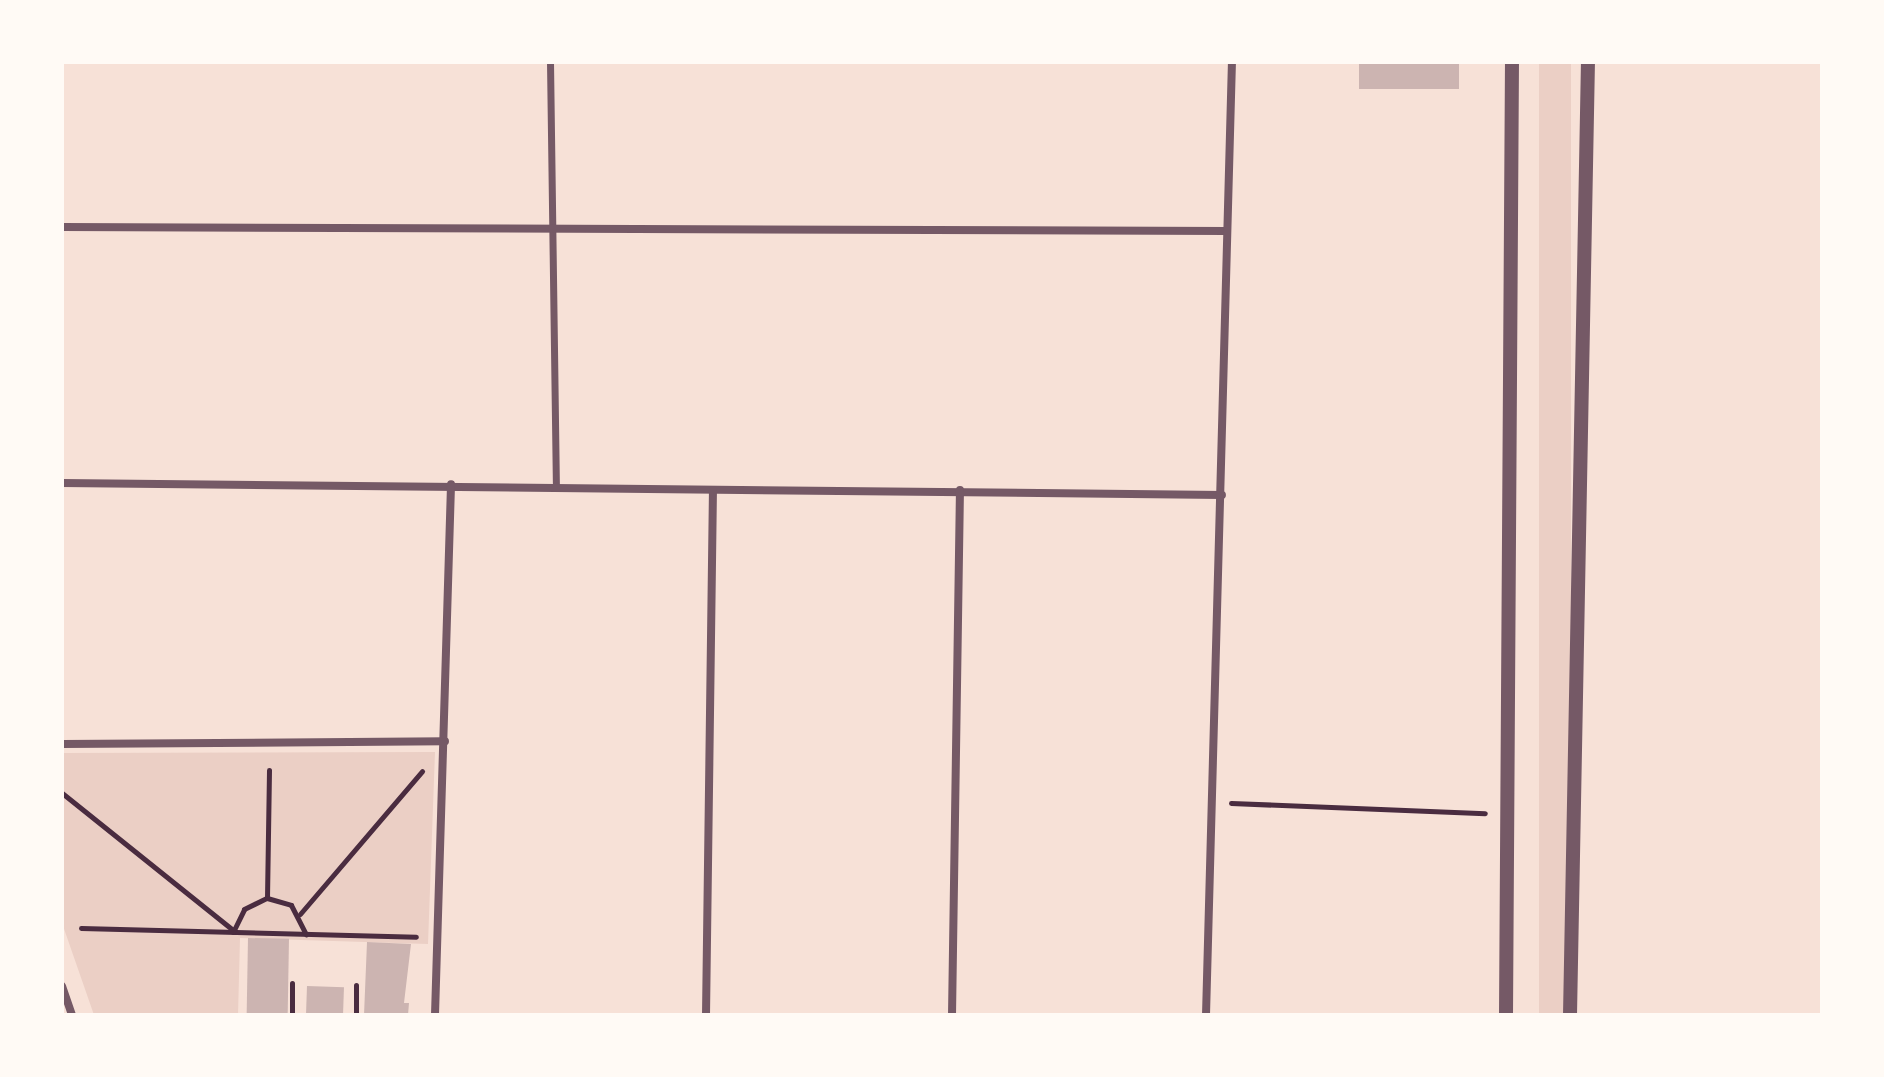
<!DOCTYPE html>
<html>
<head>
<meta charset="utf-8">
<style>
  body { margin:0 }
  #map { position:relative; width:1884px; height:1077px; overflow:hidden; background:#f7e1d7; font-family:"Roboto Condensed",sans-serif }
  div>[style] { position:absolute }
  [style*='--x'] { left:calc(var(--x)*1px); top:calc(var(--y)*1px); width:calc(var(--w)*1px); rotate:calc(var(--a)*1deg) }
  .green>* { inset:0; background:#ebcfc5; transform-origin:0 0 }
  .building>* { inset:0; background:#ccb4b1; transform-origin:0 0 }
  .path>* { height:5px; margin:-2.5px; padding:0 2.5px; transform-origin:2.5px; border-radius:2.5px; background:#4a2c40 }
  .pedestrian>* { height:7px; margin:-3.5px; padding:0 3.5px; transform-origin:3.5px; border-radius:3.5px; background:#755966 }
  .minor>* { height:8px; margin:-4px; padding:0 4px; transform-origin:4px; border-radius:4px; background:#755966 }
  .tertiary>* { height:14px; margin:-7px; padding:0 7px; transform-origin:7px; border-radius:7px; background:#755966 }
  span { translate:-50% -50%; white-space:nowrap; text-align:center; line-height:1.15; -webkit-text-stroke:7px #fffaf5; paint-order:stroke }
  .frame { position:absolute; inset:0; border:64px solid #fffaf5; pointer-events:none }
</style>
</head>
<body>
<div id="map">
  <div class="green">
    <div style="left:1539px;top:62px;width:32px;height:953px"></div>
    <div style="clip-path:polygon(435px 752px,428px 944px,240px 938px,238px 1015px,94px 1015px,62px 923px,62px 753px)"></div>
  </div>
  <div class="building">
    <div style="left:1359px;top:62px;width:100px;height:27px"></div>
    <div style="left:248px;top:938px;width:41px;height:77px;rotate:1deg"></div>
    <div style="clip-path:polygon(367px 942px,411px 944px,404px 1003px,409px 1003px,408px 1015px,364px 1015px)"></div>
    <div style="left:307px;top:986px;width:37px;height:29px;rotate:2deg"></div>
  </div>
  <div class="path">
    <div style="--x:62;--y:793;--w:219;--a:38.7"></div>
    <div style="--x:1231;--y:803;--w:254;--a:2.3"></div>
    <div style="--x:267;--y:898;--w:128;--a:-89.1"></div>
    <div style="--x:300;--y:914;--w:188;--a:-49.5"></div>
    <div style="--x:81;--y:928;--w:335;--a:1.5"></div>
    <div style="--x:233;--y:932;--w:25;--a:-64"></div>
    <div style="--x:244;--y:909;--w:25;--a:-26"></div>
    <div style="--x:267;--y:898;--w:25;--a:16"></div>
    <div style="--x:291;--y:905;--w:33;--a:63"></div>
    <div style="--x:292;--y:1015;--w:32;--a:-90"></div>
    <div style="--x:356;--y:1015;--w:30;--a:-90"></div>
  </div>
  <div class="pedestrian">
    <div style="--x:550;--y:62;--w:423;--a:89.2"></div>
  </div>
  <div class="minor">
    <div style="--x:62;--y:227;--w:1165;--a:0.2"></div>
    <div style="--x:62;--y:483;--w:1160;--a:0.59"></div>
    <div style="--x:62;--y:744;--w:383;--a:-0.4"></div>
    <div style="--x:62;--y:986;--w:31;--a:71"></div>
    <div style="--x:435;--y:1015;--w:531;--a:-88.27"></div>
    <div style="--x:706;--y:1015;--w:525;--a:-89.24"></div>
    <div style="--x:952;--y:1015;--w:525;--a:-89.13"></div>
    <div style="--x:1206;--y:1015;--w:953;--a:-88.44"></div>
  </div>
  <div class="tertiary">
    <div style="--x:1506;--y:1015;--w:953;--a:-89.64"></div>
    <div style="--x:1570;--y:1015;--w:953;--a:-88.92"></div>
  </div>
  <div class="frame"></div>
</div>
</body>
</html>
